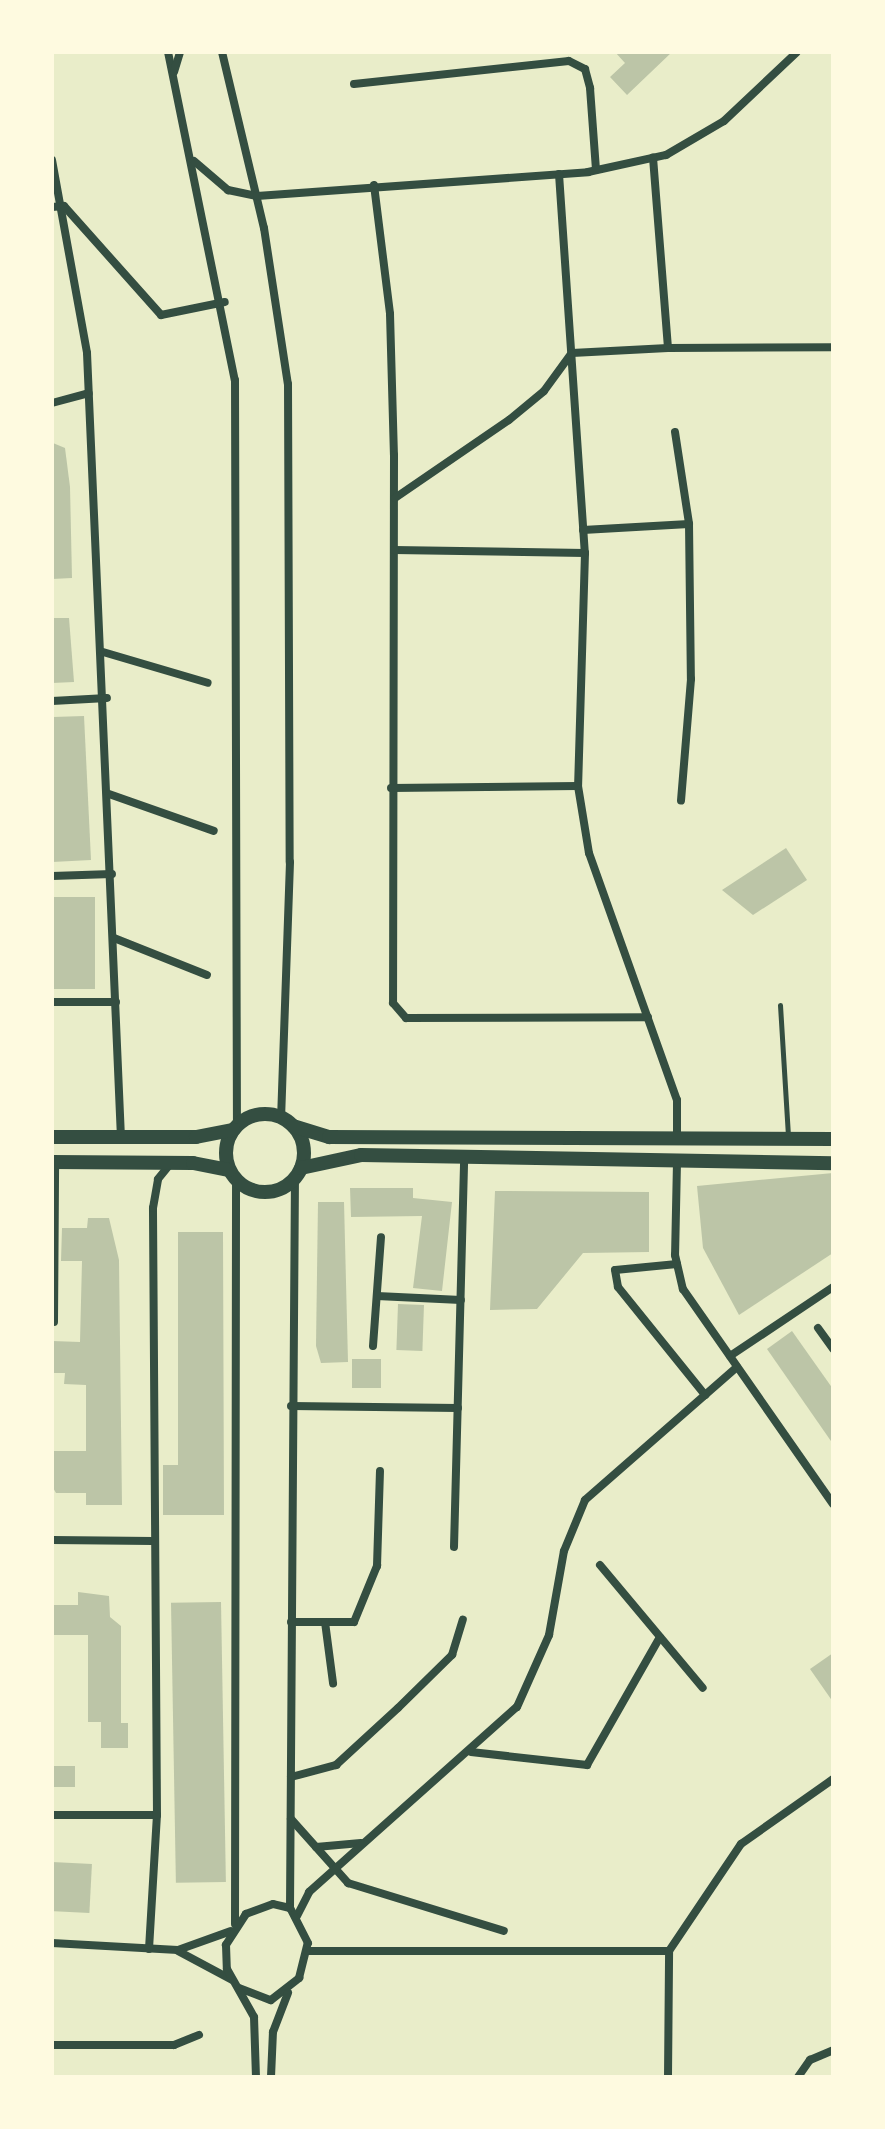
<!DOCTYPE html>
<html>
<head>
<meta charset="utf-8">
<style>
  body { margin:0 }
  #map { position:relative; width:885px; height:2129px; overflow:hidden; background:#e9edc9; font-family:Rubik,sans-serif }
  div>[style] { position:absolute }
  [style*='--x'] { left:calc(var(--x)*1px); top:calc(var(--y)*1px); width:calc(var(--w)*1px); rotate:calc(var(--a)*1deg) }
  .building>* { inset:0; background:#bcc5a7; transform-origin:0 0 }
  .service>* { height:5px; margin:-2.5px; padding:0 2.5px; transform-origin:2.5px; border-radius:2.5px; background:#344e41 }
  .minor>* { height:8px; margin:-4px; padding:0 4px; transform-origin:4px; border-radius:4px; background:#344e41 }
  .secondary>* { height:14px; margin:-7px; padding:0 7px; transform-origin:7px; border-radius:7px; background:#344e41 }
  .secondary>.ring { margin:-7px; padding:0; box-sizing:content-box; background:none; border:14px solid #344e41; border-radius:50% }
  span { translate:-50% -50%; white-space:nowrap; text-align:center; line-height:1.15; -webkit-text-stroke:6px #fefae0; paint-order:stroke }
  .frame { position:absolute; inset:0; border:54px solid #fefae0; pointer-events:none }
</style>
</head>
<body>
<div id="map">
  <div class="building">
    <div style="clip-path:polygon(615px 52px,672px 52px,627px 95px,610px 77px,625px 63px)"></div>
    <div style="clip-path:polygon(53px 443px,65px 448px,70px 487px,72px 578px,52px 579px)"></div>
    <div style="clip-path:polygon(52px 618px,69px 618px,74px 682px,52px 683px)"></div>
    <div style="clip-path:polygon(84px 716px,91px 860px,52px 862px,53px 717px)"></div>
    <div style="clip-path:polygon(786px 848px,807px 880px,753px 915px,722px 890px)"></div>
    <div style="left:53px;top:897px;width:42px;height:92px"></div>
    <div style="clip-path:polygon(833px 1173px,833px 1253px,739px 1315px,703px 1248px,697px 1186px)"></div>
    <div style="clip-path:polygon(350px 1188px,413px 1188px,413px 1198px,452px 1202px,442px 1291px,413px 1288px,422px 1216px,351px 1217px)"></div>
    <div style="clip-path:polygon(495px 1191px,649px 1192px,649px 1252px,583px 1253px,537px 1309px,490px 1310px)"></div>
    <div style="clip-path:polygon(318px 1202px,344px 1202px,348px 1362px,321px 1363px,316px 1346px)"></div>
    <div style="clip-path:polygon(88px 1218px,109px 1218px,119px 1260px,122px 1505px,86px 1505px,86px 1493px,56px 1493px,52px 1486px,52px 1451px,86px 1451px,86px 1385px,64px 1384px,65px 1373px,52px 1373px,52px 1341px,80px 1342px,82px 1261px,61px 1261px,62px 1228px,87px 1228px)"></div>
    <div style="clip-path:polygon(178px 1232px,223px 1232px,224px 1515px,163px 1515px,163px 1465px,178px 1465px)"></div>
    <div style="left:398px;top:1304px;width:26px;height:46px;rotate:2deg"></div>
    <div style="clip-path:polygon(792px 1331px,833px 1389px,833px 1444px,767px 1349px)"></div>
    <div style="left:352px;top:1359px;width:29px;height:29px"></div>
    <div style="clip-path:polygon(78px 1592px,109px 1596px,110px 1617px,121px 1626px,121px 1723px,128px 1723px,128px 1748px,101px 1748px,101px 1722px,88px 1722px,88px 1635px,52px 1635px,52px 1605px,78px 1605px)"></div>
    <div style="left:221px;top:1602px;width:280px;height:50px;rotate:89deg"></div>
    <div style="clip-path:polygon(833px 1653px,833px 1702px,810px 1669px)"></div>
    <div style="left:52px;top:1766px;width:23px;height:21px"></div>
    <div style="left:52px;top:1862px;width:40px;height:49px;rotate:3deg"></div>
  </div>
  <div class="service">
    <div style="--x:780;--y:1005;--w:130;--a:86.5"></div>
  </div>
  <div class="minor">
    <div style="--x:168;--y:52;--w:335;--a:78.5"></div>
    <div style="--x:235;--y:380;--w:744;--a:89.85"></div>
    <div style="--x:222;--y:52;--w:181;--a:76.6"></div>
    <div style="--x:264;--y:228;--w:158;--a:81.3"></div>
    <div style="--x:288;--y:384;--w:478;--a:89.8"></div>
    <div style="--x:290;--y:862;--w:255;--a:92"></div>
    <div style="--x:174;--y:72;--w:21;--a:-73"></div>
    <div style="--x:354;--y:84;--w:216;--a:-6.1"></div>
    <div style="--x:569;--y:61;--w:18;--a:27"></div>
    <div style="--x:585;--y:69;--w:20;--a:75"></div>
    <div style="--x:590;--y:88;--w:82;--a:85.8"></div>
    <div style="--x:52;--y:160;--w:196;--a:79.7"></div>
    <div style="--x:87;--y:353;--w:785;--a:87.52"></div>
    <div style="--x:194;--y:161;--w:45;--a:40.5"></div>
    <div style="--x:228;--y:190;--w:30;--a:12"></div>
    <div style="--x:257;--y:196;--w:332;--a:-4.1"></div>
    <div style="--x:588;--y:172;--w:80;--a:-12.3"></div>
    <div style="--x:666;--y:155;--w:67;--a:-30.4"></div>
    <div style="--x:724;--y:121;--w:100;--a:-43.4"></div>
    <div style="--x:559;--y:174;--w:380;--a:86.1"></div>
    <div style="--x:585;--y:553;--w:233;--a:91.7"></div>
    <div style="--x:578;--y:786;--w:68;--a:80.7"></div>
    <div style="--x:589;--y:853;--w:262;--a:70.4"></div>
    <div style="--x:677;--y:1100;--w:37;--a:90"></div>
    <div style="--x:374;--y:185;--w:130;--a:82.9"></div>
    <div style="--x:390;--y:314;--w:141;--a:88.4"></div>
    <div style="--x:394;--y:455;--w:548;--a:90.1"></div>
    <div style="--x:393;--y:1003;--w:20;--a:49"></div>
    <div style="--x:406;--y:1018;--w:242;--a:-0.2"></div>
    <div style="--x:52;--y:207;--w:12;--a:-5"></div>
    <div style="--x:64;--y:206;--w:146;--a:48.3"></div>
    <div style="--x:161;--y:315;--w:65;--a:-11.5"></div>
    <div style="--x:668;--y:348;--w:165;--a:-0.3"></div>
    <div style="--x:572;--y:353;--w:96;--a:-3"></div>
    <div style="--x:668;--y:348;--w:191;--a:-94.5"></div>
    <div style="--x:52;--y:403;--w:38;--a:-15"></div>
    <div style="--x:675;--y:432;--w:93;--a:81.3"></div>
    <div style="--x:689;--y:524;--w:155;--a:89.3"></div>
    <div style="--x:691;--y:679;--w:122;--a:94.7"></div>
    <div style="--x:395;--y:498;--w:138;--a:-34.4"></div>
    <div style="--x:509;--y:420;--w:45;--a:-39.6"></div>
    <div style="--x:544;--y:391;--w:46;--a:-53.9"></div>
    <div style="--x:583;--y:530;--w:106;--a:-3.2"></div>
    <div style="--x:394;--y:550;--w:191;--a:0.9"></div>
    <div style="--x:103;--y:652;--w:109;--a:16.4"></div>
    <div style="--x:52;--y:701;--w:55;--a:-3.1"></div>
    <div style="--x:391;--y:788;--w:187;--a:-0.6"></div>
    <div style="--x:109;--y:794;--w:111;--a:19.4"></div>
    <div style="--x:52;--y:876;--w:60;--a:-1.9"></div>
    <div style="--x:114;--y:938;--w:100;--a:21.7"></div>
    <div style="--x:52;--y:1002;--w:64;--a:0"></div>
    <div style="--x:677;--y:1162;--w:93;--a:91.2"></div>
    <div style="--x:675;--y:1255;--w:35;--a:77"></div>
    <div style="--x:683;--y:1289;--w:262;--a:55.1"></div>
    <div style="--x:677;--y:1264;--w:62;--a:174.5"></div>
    <div style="--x:615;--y:1270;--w:17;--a:80"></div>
    <div style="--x:618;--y:1287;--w:139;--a:51.1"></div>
    <div style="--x:377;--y:1296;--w:84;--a:2.7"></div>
    <div style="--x:54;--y:1322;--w:160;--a:-89.6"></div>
    <div style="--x:818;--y:1328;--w:26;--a:54"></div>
    <div style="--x:373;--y:1346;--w:109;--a:-85.8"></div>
    <div style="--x:730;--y:1356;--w:124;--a:-33.8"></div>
    <div style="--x:291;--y:1406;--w:167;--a:0.7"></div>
    <div style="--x:52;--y:1540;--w:101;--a:0.6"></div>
    <div style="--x:454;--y:1547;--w:390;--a:-88.5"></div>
    <div style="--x:600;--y:1565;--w:160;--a:50.1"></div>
    <div style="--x:291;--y:1622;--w:63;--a:0"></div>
    <div style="--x:354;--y:1622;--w:61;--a:-67.7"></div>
    <div style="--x:377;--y:1566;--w:95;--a:-88.2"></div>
    <div style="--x:325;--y:1622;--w:62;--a:82.5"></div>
    <div style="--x:471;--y:1752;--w:117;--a:6.4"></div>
    <div style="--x:587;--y:1765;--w:147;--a:-60.3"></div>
    <div style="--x:291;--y:1777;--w:47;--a:-14.9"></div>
    <div style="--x:336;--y:1765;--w:84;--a:-42.6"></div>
    <div style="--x:398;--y:1708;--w:76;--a:-44.5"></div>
    <div style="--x:452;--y:1655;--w:37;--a:-73"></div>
    <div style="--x:52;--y:1815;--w:105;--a:0"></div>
    <div style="--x:291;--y:1819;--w:86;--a:48.3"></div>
    <div style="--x:348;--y:1883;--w:163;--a:17.1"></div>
    <div style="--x:316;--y:1847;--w:45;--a:-5.1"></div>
    <div style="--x:290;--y:1908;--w:730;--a:-89.61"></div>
    <div style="--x:297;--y:1916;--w:27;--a:-63"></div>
    <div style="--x:309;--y:1892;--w:278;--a:-41.7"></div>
    <div style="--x:517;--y:1707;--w:79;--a:-66"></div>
    <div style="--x:549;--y:1635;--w:85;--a:-79.9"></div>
    <div style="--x:564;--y:1551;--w:55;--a:-67.6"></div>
    <div style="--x:585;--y:1500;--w:202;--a:-41.2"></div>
    <div style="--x:235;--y:1924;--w:744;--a:-89.92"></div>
    <div style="--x:52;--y:1943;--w:126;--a:3.2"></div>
    <div style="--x:178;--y:1950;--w:56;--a:-19.7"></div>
    <div style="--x:149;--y:1949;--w:134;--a:-86.6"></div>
    <div style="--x:157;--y:1815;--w:607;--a:-90.38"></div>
    <div style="--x:153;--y:1208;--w:29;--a:-80"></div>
    <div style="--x:158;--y:1179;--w:21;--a:-51"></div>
    <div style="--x:178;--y:1951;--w:61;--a:28.2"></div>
    <div style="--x:308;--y:1951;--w:361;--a:0"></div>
    <div style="--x:239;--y:1988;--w:34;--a:21"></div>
    <div style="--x:271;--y:2000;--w:36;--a:-38"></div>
    <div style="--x:299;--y:1978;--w:36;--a:-76"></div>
    <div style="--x:308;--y:1943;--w:39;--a:-117"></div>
    <div style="--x:290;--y:1908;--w:17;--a:-167"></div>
    <div style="--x:273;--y:1904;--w:29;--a:160"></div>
    <div style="--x:246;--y:1914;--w:37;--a:123"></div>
    <div style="--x:226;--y:1945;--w:24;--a:88"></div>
    <div style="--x:227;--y:1969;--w:55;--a:60.6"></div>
    <div style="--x:254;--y:2017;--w:60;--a:88.1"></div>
    <div style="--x:52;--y:2045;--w:122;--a:0"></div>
    <div style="--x:174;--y:2045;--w:27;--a:-22"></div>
    <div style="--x:271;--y:2077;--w:45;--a:-87.5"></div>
    <div style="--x:273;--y:2032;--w:42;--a:-69"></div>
    <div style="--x:668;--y:2077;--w:126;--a:-89.5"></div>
    <div style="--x:669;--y:1951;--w:129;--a:-56.1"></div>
    <div style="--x:741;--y:1844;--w:113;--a:-35.2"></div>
    <div style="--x:798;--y:2077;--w:21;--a:-55"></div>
    <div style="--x:810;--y:2060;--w:25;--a:-23"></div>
  </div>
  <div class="secondary">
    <div class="ring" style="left:226px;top:1114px;width:64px;height:64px"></div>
    <div style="--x:293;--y:1126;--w:38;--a:17"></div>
    <div style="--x:329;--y:1137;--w:504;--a:0.23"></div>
    <div style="--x:52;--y:1137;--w:144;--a:0"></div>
    <div style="--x:196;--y:1137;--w:38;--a:-11"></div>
    <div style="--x:52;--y:1162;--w:141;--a:0.4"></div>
    <div style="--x:193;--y:1163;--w:37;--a:11"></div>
    <div style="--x:301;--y:1168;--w:61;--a:-12.2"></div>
    <div style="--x:361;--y:1155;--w:472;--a:1"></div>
  </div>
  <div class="frame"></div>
</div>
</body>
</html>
